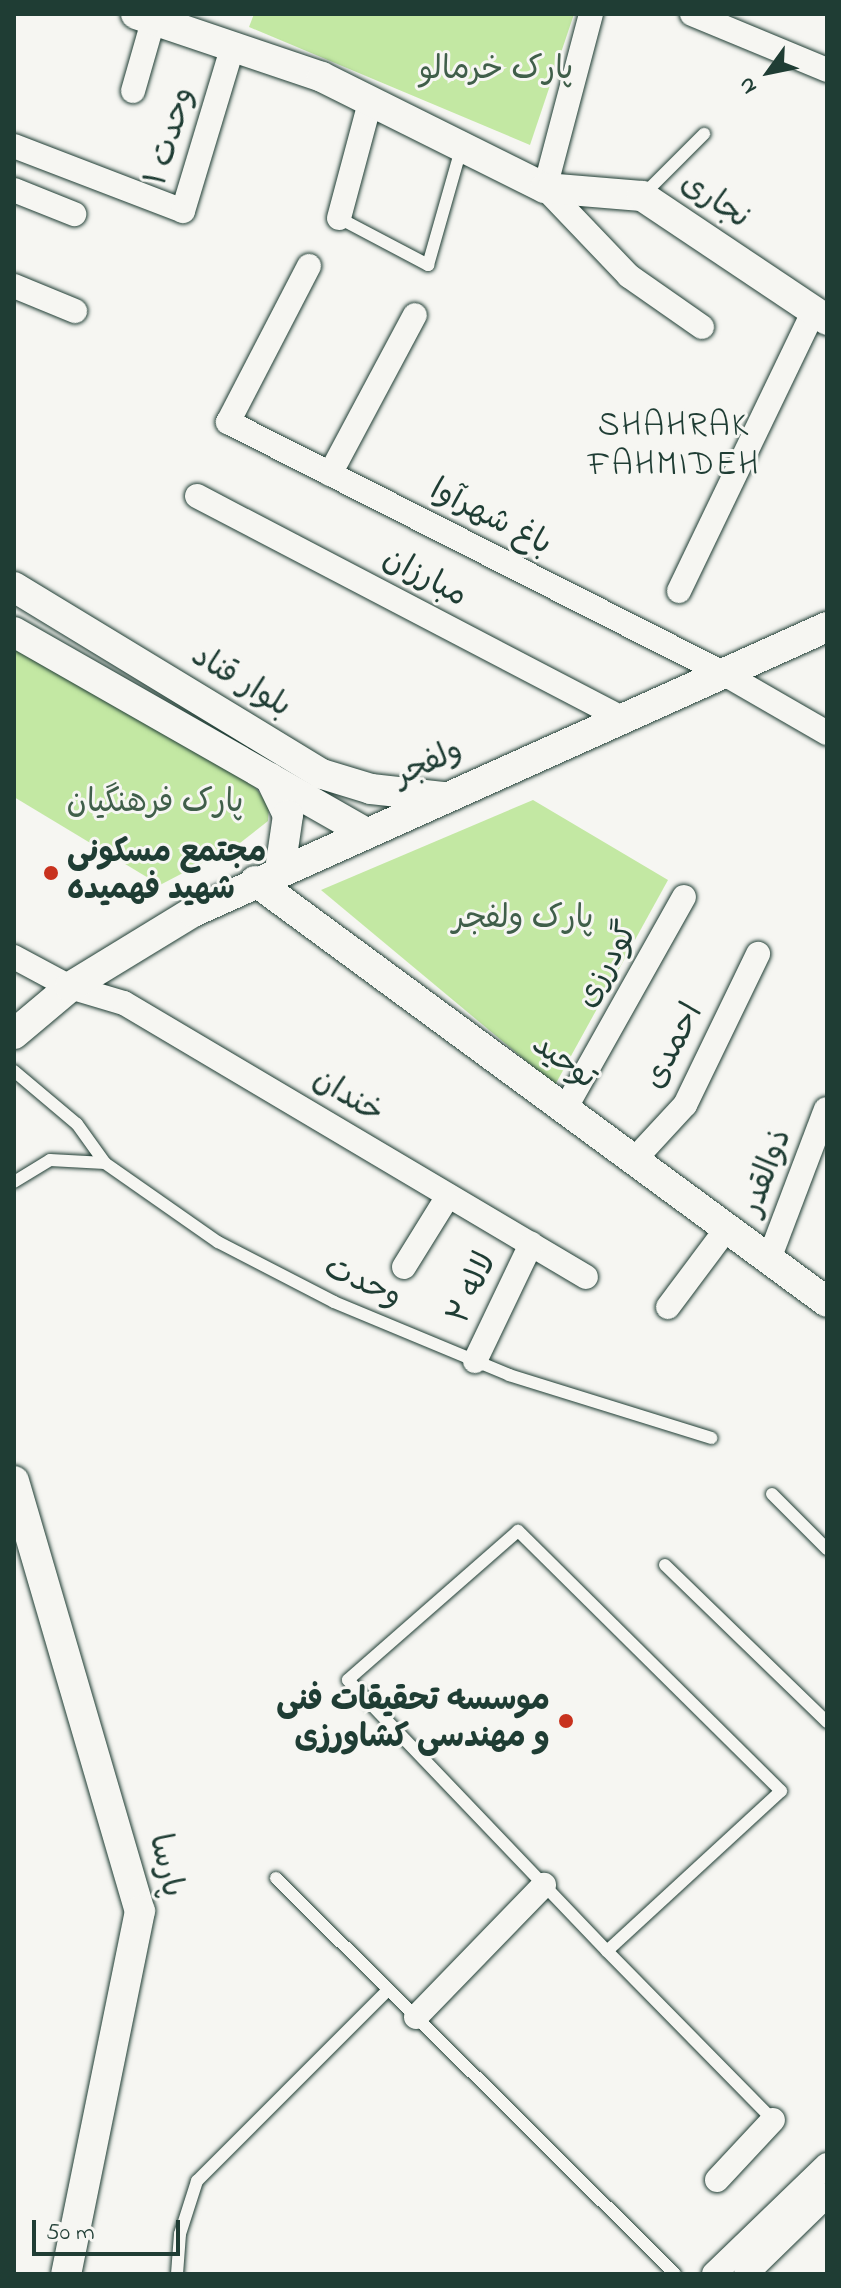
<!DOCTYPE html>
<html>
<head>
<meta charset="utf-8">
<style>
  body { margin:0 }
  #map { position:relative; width:841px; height:2288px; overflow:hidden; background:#f6f6f2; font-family:"Indie Flower","Playpen Sans Arabic",sans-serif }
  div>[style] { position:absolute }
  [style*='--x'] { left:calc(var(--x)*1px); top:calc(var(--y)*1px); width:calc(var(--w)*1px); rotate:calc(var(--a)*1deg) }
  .green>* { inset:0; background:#c3e8a3 }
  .roads { filter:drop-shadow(0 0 2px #1f3d34) drop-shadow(0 0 2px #1f3d34) }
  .service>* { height:12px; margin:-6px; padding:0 6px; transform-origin:6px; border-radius:6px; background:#f6f6f2 }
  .minor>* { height:24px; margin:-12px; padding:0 12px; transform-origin:12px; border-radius:12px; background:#f6f6f2 }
  .tertiary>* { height:30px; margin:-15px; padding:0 15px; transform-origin:15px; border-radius:15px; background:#f6f6f2 }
  .dots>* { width:22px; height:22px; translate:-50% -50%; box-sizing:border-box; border:4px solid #f6f6f2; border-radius:50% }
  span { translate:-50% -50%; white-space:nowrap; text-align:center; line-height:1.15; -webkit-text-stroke:6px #f6f6f2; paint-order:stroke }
  .park-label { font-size:32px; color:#405f4a }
  .street-label { font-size:32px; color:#1f3d34 }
  .poi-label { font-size:32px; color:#1f3d34; font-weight:700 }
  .left { translate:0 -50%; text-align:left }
  .right { translate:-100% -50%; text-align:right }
  .neighbourhood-label { font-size:34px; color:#1f3d34; letter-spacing:2px }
  .frame { position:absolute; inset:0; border:16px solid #1f3d34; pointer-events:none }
  .north { position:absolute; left:729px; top:32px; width:80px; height:80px; -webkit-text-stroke:6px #f6f6f2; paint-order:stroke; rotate:237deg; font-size:22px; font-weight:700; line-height:32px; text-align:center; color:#1f3d34 }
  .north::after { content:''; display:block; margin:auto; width:28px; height:36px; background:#1f3d34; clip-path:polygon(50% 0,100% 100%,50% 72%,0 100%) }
  .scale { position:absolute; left:32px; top:2220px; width:148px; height:36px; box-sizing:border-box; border:4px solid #1f3d34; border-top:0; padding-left:10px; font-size:24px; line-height:28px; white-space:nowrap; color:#1f3d34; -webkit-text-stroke:6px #f6f6f2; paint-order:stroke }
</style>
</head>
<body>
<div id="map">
  <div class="green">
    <div style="clip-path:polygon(254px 14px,574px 14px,530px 145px,249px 27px)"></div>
    <div style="clip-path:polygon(14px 649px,252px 783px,269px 806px,268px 821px,240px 843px,160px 885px,14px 797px)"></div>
    <div style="clip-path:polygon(533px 800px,668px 880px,555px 1085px,321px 890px)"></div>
  </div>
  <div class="roads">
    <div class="service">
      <div style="--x:642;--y:196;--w:88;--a:-45"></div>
      <div style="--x:339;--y:218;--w:101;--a:27.8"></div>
      <div style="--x:428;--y:265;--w:121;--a:-74.1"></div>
      <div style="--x:14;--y:1071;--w:82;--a:40.1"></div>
      <div style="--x:77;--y:1124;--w:48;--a:54.3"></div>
      <div style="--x:14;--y:1182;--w:42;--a:-31.4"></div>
      <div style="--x:50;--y:1160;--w:55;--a:3.1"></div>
      <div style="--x:105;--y:1163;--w:138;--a:35"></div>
      <div style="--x:218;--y:1242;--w:131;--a:27.3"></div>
      <div style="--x:334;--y:1302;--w:190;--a:22.6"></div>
      <div style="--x:509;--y:1375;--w:212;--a:17.3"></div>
      <div style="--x:772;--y:1494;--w:78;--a:45"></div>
      <div style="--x:665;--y:1565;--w:226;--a:44.1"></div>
      <div style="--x:276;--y:1878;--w:562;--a:44.78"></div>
      <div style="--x:607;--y:1951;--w:236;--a:-42.6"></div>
      <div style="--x:781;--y:1791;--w:370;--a:-135.3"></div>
      <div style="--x:518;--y:1531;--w:226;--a:138.8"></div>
      <div style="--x:348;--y:1680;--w:375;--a:46.3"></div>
      <div style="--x:607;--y:1951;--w:237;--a:45.5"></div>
      <div style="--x:177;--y:2274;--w:40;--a:-85.7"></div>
      <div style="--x:180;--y:2234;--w:56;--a:-72.2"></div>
      <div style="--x:197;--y:2181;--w:270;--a:-45"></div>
    </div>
    <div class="minor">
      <div style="--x:591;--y:14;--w:180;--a:104.8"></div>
      <div style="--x:545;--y:188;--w:122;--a:46.3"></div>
      <div style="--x:629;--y:276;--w:89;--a:34.9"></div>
      <div style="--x:692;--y:14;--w:146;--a:22.5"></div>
      <div style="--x:133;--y:91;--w:76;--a:-74"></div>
      <div style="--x:14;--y:146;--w:181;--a:21"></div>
      <div style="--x:183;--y:211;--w:173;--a:-73.2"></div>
      <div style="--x:14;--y:190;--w:65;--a:21.8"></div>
      <div style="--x:339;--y:218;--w:120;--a:-75"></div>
      <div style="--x:309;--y:266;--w:176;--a:117.4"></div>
      <div style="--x:228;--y:422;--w:555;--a:26.89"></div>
      <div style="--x:723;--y:673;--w:120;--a:30"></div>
      <div style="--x:14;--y:286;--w:66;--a:22.3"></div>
      <div style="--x:330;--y:474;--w:180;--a:-61.9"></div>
      <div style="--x:197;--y:496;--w:479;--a:27.6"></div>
      <div style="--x:679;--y:591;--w:309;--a:-64.3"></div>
      <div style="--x:14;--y:957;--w:64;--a:28.2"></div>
      <div style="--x:70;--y:987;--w:56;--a:16.5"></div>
      <div style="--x:124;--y:1003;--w:537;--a:30.67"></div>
      <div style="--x:565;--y:1109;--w:243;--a:-60.7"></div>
      <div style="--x:634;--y:1160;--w:75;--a:-47.2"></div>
      <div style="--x:685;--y:1105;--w:168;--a:-64.2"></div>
      <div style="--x:769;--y:1259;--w:160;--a:-69.2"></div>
      <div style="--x:404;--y:1267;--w:84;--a:-58.2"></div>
      <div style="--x:668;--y:1307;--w:99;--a:-53.2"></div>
      <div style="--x:475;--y:1361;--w:130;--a:-64.4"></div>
      <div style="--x:416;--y:2017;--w:184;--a:-45.9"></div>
      <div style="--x:717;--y:2180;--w:82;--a:-47"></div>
      <div style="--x:714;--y:2274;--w:157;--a:-44"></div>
      <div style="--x:746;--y:2274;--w:113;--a:-44.3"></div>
    </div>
    <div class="tertiary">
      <div style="--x:136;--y:14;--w:196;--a:18.7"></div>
      <div style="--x:322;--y:77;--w:249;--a:26.5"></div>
      <div style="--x:545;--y:188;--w:97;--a:4.7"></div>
      <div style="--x:642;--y:196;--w:223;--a:33.8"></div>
      <div style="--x:14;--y:587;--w:360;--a:31.3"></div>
      <div style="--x:322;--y:774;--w:51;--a:17"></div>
      <div style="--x:371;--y:789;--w:72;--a:6.3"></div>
      <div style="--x:14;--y:632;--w:404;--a:29.7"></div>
      <div style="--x:270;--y:778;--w:41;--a:64.1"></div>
      <div style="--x:288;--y:815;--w:56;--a:98.3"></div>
      <div style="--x:255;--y:881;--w:710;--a:36.35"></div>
      <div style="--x:14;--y:1034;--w:73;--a:-40"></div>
      <div style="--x:70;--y:987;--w:144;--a:-31.4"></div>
      <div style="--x:193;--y:912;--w:695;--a:-24.21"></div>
      <div style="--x:14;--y:1481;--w:448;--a:73.7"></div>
      <div style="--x:140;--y:1911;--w:370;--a:101.5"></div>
    </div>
  </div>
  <div class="dots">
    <div style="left:51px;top:873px;background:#c8321e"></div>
    <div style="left:566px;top:1721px;background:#c8321e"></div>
  </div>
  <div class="park-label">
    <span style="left:496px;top:71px">پارک خرمالو</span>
    <span style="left:155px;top:804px">پارک فرهنگیان</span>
    <span style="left:523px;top:920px">پارک ولفجر</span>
  </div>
  <div class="street-label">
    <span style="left:172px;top:137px;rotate:-73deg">وحدت ۱</span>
    <span style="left:714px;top:202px;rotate:34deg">نجاری</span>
    <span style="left:490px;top:519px;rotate:27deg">باغ شهرآوا</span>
    <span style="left:424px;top:579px;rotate:28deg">مبارزان</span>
    <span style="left:240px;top:683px;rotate:31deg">بلوار قناد</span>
    <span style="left:429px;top:765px;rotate:-24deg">ولفجر</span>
    <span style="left:609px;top:966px;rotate:-60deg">گودرزی</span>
    <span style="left:675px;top:1047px;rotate:-62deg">احمدی</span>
    <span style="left:563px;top:1063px;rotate:36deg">توحید</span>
    <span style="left:347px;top:1098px;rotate:31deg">خندان</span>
    <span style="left:768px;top:1173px;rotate:-69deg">ذوالقدر</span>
    <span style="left:362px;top:1284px;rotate:24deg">وحدت</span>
    <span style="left:474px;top:1289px;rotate:-65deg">لاله ۲</span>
    <span style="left:164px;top:1866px;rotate:77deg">پارسا</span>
  </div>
  <div class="poi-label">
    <span class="left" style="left:67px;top:873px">مجتمع مسکونی<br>شهید فهمیده</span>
    <span class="right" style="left:550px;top:1721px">موسسه تحقیقات فنی<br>و مهندسی کشاورزی</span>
  </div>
  <div class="neighbourhood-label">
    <span style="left:674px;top:447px">SHAHRAK<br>FAHMIDEH</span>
  </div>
  <div class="frame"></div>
  <div class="north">N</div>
  <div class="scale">50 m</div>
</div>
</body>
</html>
